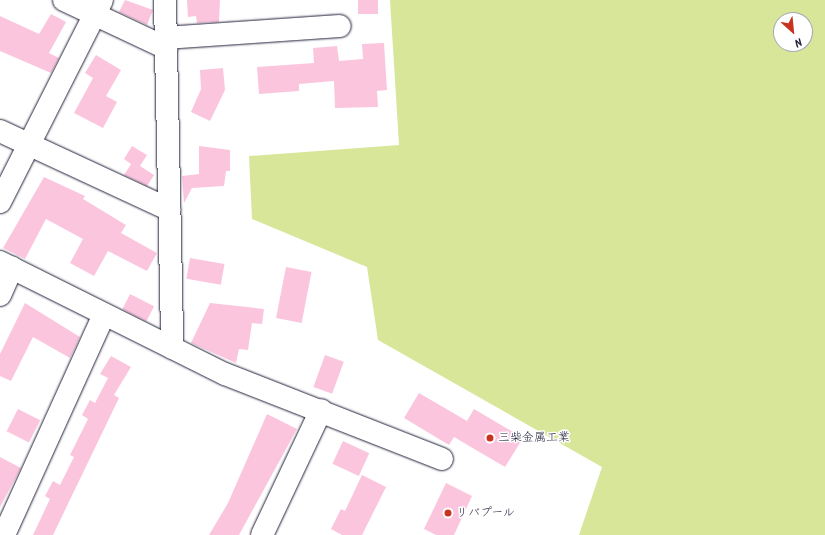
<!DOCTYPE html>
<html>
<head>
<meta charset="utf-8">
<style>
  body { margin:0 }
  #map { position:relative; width:825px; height:535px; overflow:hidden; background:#fff; font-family:Kalam,"Klee One",sans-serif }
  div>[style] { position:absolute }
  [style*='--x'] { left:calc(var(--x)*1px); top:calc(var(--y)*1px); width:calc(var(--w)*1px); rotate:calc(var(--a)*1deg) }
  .green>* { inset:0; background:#d8e69a }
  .building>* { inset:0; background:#fbc5de; transform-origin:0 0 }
  .roads { filter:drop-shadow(0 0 1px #22223b) drop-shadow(0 0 1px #22223b) }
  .minor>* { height:22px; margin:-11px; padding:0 11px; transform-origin:11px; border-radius:11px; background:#fff }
  .dots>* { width:11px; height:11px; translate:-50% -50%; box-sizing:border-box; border:2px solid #fff; border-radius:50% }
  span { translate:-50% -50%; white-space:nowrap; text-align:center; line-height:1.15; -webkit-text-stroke:3px #fff; paint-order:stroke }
  .poi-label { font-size:12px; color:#22223b }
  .left { translate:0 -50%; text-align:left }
  .north { position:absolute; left:773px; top:12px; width:40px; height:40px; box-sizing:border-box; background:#fff; border:1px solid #a7a7b1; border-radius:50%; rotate:153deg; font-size:11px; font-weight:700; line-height:16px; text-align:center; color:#22223b }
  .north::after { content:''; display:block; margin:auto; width:14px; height:18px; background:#c8321e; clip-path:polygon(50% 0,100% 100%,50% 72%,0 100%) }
</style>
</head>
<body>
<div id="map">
  <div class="green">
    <div style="clip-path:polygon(evenodd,390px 0,825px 0,825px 535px,579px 535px,602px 467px,378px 340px,367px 267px,252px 219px,249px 156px,399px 145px,390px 0,781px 20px,805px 20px,805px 44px,781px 44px,781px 20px)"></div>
  </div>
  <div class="building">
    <div style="clip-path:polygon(125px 0,153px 10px,147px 25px,119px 12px)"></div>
    <div style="clip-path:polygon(187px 0,220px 0,219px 22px,197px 23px,196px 16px,188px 17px)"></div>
    <div style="left:358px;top:0;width:20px;height:14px"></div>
    <div style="clip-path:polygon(51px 14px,66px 22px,49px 53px,59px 58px,51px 73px,0 51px,0 16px,39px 34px)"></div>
    <div style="clip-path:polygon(384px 43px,387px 90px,377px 91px,378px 107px,335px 108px,334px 81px,299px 84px,299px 91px,259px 94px,257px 67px,314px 63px,313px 48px,337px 46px,339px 61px,363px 59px,362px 44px)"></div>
    <div style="clip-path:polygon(96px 55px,121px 70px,106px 96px,117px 102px,103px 128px,74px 113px,93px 78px,85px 73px)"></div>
    <div style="clip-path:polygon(223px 68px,225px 90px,210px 121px,191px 112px,201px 89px,200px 70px)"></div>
    <div style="clip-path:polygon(132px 146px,147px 155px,140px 166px,154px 175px,147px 186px,124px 175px,131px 164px,124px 159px)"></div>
    <div style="clip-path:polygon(199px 146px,230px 150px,230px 171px,226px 171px,224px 186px,192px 188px,184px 203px,182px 176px,199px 174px)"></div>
    <div style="clip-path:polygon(44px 177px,85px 196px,83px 199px,126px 225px,121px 233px,157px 253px,147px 271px,108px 251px,94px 276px,70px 263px,83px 239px,46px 219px,25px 259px,3px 248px)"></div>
    <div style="left:190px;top:258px;width:35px;height:21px;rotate:10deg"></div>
    <div style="left:286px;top:267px;width:26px;height:52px;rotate:11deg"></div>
    <div style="left:130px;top:294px;width:27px;height:17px;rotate:27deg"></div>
    <div style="clip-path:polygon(25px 303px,80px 337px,70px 358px,33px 337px,11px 381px,0 376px,0 354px)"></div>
    <div style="clip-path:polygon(210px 303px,264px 309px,262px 324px,252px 323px,248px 350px,239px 349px,236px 363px,191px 343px)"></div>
    <div style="left:325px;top:355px;width:20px;height:34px;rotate:20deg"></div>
    <div style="clip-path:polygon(111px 356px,131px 367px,114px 395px,119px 398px,53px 535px,33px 535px,50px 499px,45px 496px,53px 481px,60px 485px,74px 457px,70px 455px,88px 419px,82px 415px,90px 400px,95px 403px,108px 378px,100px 374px)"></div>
    <div style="clip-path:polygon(419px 393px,467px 421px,474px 409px,523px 438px,505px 467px,454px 437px,449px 445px,404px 418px)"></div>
    <div style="left:18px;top:409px;width:25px;height:25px;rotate:27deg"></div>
    <div style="clip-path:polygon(267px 414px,297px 429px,239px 535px,209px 535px,228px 503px)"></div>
    <div style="left:343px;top:441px;width:29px;height:25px;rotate:25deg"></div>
    <div style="clip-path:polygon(0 457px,21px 468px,0 507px)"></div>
    <div style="clip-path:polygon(362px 475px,386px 487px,362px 535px,342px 535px,331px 529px,341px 509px,345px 511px)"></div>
    <div style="clip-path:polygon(446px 483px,472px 496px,454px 535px,436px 535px,424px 529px)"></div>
  </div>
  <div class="roads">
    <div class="minor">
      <div style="--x:64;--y:0;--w:113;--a:25.2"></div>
      <div style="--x:165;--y:0;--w:348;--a:88.8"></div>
      <div style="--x:165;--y:38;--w:175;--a:-3.9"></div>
      <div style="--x:0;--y:131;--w:187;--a:24.9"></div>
      <div style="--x:0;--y:202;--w:226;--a:-63.2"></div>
      <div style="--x:0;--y:262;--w:251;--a:26.5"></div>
      <div style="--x:225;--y:374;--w:233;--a:21.4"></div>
      <div style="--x:0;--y:295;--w:30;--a:-66"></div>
      <div style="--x:4;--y:535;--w:242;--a:-65.6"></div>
      <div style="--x:262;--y:535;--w:138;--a:-64.7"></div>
    </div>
  </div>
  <div class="dots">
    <div style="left:490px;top:438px;background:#c8321e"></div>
    <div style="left:448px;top:513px;background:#c8321e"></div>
  </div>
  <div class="poi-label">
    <span class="left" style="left:498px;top:438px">三柴金属工業</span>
    <span class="left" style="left:456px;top:513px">リバプール</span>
  </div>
  <div class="north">N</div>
</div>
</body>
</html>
